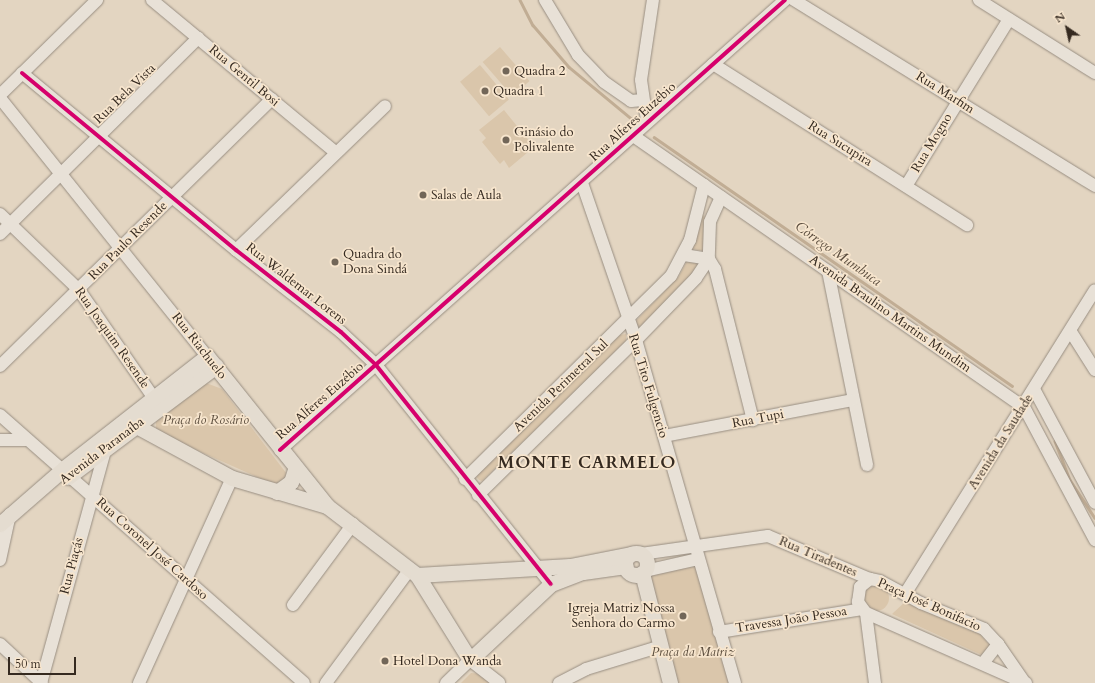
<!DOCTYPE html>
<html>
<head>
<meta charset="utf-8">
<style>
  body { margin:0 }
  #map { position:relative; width:1095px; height:683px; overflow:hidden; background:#e3d5c1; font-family:Cardo,serif }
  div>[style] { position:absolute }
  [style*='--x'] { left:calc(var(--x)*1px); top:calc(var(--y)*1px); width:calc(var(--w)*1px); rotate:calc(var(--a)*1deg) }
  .green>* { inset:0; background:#dac6ab; transform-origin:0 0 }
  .round { border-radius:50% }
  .stream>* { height:2.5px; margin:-1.25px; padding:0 1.25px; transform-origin:1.25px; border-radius:1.25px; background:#c1ad94 }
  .roads { filter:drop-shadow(0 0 1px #988e82) drop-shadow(0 0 1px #988e82) }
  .minor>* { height:12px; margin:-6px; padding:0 6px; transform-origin:6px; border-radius:6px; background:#e8e1d7 }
  .major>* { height:15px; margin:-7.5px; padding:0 7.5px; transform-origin:7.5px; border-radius:7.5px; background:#e4dcd0 }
  .major>.ring { margin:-7.5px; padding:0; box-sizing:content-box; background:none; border:15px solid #e4dcd0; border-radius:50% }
  .cycleway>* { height:4px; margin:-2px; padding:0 2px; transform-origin:2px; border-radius:2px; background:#d6006c }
  .dots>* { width:11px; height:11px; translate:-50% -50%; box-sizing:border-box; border:2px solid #f7e5cd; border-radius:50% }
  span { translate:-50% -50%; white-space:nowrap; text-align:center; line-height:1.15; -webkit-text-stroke:3.5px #f7e5cd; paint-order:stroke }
  .poi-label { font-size:13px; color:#352a20 }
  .left { translate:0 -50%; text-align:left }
  .right { translate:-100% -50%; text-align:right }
  .street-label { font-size:13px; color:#352a20 }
  .park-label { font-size:13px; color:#5c4e3e; font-style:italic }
  .water-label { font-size:14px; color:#5a4c3d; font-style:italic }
  .district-label { font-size:17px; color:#352a20; font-weight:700; letter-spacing:1px }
  .north { position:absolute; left:1047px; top:8px; width:40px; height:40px; -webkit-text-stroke:3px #f7e5cd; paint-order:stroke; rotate:326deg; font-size:11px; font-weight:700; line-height:16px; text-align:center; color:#352a20 }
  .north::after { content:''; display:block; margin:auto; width:14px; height:18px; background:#352a20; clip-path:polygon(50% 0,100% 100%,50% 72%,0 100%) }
  .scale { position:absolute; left:8px; top:657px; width:68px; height:18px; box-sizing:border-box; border:2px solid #352a20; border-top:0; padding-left:5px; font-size:12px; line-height:14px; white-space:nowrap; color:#352a20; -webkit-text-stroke:3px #f7e5cd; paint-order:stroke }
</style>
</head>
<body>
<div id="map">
  <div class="green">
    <div style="left:500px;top:47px;width:45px;height:23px;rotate:49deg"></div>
    <div style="left:480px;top:65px;width:45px;height:26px;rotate:50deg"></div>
    <div style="clip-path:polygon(504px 110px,534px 147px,509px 168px,504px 160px,500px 164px,482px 142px,486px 138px,479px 130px)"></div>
    <div style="clip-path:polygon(702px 214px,706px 218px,705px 251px,692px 249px)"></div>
    <div style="clip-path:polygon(700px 259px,694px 275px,641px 327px,637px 326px,635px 322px,679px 276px,687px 261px)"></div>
    <div style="clip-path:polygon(626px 334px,626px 342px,482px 481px,479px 480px,476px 476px,620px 335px)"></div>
    <div style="clip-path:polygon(206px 383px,222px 389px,290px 478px,275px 485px,156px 432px,156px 417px)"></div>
    <div style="clip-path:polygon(693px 564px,697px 570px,730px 683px,673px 683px,650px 575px)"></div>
    <div class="round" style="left:863px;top:585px;width:26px;height:26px"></div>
    <div style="clip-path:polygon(906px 601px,979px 633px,991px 647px,984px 656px,892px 614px)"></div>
    <div style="clip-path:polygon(471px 673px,482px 674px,493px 683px,461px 683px)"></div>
  </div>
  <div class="stream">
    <div style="--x:520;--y:0;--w:28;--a:63"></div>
    <div style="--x:533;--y:25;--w:55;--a:49.4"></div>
    <div style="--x:569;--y:67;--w:83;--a:39.6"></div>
    <div style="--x:654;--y:137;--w:436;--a:34.8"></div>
    <div style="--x:1055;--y:441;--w:42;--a:69"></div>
    <div style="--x:1070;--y:480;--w:45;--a:56.7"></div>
  </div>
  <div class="roads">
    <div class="minor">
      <div style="--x:152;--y:0;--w:239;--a:39.7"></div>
      <div style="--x:545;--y:0;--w:64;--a:59"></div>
      <div style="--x:578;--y:55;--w:37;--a:46"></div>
      <div style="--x:604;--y:82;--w:33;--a:35"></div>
      <div style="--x:631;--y:101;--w:12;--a:-5"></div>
      <div style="--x:794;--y:0;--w:354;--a:31.7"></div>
      <div style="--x:979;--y:0;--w:137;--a:32.2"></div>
      <div style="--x:713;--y:64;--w:301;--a:32.4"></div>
      <div style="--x:22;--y:73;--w:278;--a:39.6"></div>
      <div style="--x:236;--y:250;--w:133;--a:38"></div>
      <div style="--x:341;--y:332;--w:48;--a:43.3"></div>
      <div style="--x:376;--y:365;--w:280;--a:51.4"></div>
      <div style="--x:0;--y:95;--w:136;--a:-44.4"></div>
      <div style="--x:0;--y:98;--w:331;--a:51.3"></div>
      <div style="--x:647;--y:121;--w:41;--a:-98.3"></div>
      <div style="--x:641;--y:80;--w:81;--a:-81.5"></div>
      <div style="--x:632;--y:135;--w:477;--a:34.8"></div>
      <div style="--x:1024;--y:407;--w:151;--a:61.9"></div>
      <div style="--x:582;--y:183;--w:166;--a:71"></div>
      <div style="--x:636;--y:340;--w:357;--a:73.9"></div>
      <div style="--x:906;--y:186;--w:196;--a:-58.3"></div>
      <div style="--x:721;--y:197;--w:27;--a:114"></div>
      <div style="--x:710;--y:222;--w:37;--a:92"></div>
      <div style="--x:709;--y:259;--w:12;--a:59"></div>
      <div style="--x:715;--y:269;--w:156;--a:75.9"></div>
      <div style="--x:0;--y:214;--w:110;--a:43.9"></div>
      <div style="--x:79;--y:290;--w:139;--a:55.3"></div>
      <div style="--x:0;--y:234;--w:279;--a:-44.7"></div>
      <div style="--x:236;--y:250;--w:207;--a:-44"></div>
      <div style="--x:684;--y:255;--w:25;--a:9"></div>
      <div style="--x:828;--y:271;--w:198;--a:78.6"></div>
      <div style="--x:1071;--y:332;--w:45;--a:57.7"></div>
      <div style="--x:0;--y:366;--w:381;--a:-44.5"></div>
      <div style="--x:1034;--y:389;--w:129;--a:61.8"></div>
      <div style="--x:0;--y:415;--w:405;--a:41.4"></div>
      <div style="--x:664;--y:436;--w:191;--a:-10.8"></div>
      <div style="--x:0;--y:440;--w:27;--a:0"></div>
      <div style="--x:280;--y:450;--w:676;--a:-41.7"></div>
      <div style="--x:465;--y:479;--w:289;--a:-44.6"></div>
      <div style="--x:671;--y:276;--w:41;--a:-62.2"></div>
      <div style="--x:690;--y:240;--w:57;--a:-75.7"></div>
      <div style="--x:478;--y:495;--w:221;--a:-44.5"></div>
      <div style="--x:636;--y:340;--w:86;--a:-45.9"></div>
      <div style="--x:696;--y:278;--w:23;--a:-56"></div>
      <div style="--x:641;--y:554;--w:128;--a:-8.1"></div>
      <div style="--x:768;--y:536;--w:111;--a:22.9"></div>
      <div style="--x:0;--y:560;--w:47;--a:-77.7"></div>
      <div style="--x:645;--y:571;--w:54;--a:-12.8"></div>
      <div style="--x:905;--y:594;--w:358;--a:-58"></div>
      <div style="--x:293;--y:605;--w:101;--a:-53.5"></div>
      <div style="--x:866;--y:613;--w:71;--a:82.7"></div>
      <div style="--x:719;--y:632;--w:145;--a:-9.1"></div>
      <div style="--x:0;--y:644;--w:57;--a:42.9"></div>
      <div style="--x:984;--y:662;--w:23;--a:-52"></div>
      <div style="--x:41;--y:683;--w:242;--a:-74.6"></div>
      <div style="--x:139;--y:683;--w:225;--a:-65.6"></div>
      <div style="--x:326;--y:683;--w:142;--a:-53.6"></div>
      <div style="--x:446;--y:683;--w:33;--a:-44"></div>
      <div style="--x:470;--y:660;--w:37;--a:38"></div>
      <div style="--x:559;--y:683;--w:30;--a:-27"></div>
      <div style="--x:586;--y:669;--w:78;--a:-17"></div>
      <div style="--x:1025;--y:683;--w:174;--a:-156.2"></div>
      <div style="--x:866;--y:613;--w:14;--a:-126"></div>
      <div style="--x:858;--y:602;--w:15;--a:-82"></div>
      <div style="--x:860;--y:587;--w:13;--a:-39"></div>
      <div style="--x:870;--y:579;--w:10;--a:11"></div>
      <div style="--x:880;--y:581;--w:47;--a:28.2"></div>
      <div style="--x:921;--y:603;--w:68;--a:22.4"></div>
      <div style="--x:984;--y:629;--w:21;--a:47"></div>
      <div style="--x:998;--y:644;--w:47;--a:55.3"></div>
      <div style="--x:1025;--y:683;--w:1;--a:0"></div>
    </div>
    <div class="major">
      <div style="--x:127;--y:421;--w:119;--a:28.5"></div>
      <div style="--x:232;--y:478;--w:99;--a:16.4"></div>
      <div style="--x:68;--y:477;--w:185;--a:-36.9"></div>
      <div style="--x:277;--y:492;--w:17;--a:-36"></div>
      <div style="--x:291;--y:482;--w:13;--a:-72"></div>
      <div style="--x:0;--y:524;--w:84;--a:-41.1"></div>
      <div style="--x:63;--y:469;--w:183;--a:-38.1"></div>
      <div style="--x:207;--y:356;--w:192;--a:51.3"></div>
      <div style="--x:327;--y:506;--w:113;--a:37.5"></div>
      <div style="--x:417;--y:575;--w:100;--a:58.1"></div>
      <div style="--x:470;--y:660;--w:111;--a:-43.2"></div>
      <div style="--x:551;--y:584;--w:34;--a:-21"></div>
      <div style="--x:583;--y:572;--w:43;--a:-7.9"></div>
      <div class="ring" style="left:625px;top:553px;width:7px;height:7px"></div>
      <div style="--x:642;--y:573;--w:114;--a:75.7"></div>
      <div style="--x:417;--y:575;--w:153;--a:-3.4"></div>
      <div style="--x:570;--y:566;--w:62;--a:-11.1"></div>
    </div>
  </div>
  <div class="cycleway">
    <div style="--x:22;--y:73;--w:278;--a:39.6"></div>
    <div style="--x:236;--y:250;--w:133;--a:38"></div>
    <div style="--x:341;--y:332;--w:48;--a:43.3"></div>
    <div style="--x:376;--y:365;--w:280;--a:51.4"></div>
    <div style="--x:280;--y:450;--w:676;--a:-41.7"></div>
  </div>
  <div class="dots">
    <div style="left:506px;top:71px;background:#726658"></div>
    <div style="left:485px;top:91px;background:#726658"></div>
    <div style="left:506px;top:140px;background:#726658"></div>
    <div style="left:423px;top:195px;background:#726658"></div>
    <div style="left:335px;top:262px;background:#726658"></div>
    <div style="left:683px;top:616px;background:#726658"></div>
    <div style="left:385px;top:661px;background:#726658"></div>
  </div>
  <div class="poi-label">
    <span class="left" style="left:514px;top:71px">Quadra 2</span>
    <span class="left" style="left:493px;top:91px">Quadra 1</span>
    <span class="left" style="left:514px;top:140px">Ginásio do<br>Polivalente</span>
    <span class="left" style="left:431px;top:195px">Salas de Aula</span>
    <span class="left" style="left:343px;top:262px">Quadra do<br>Dona Sindá</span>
    <span class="right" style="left:675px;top:616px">Igreja Matriz Nossa<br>Senhora do Carmo</span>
    <span class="left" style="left:393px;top:661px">Hotel Dona Wanda</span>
  </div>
  <div class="street-label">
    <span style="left:244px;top:76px;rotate:40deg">Rua Gentil Bosi</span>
    <span style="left:945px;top:93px;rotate:32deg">Rua Marfim</span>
    <span style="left:125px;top:94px;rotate:-44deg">Rua Bela Vista</span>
    <span style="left:633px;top:122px;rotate:-42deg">Rua Alferes Euzébio</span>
    <span style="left:932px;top:143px;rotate:-59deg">Rua Mogno</span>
    <span style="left:840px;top:144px;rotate:32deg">Rua Sucupira</span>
    <span style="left:128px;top:241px;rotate:-45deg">Rua Paulo Resende</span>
    <span style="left:296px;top:284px;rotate:38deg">Rua Waldemar Lorens</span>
    <span style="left:890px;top:314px;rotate:35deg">Avenida Braulino Martins Mundim</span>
    <span style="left:112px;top:338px;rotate:55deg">Rua Joaquim Resende</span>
    <span style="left:199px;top:346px;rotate:52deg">Rua Riachuelo</span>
    <span style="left:561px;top:386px;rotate:-44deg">Avenida Perimetral Sul</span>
    <span style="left:648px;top:386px;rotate:73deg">Rua Tito Fulgencio</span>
    <span style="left:320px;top:401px;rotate:-41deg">Rua Alferes Euzébio</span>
    <span style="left:758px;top:419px;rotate:-11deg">Rua Tupi</span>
    <span style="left:1001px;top:442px;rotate:-58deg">Avenida da Saudade</span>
    <span style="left:102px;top:451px;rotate:-37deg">Avenida Paranaíba</span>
    <span style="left:152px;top:549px;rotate:42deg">Rua Coronel José Cardoso</span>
    <span style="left:818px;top:557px;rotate:23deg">Rua Tiradentes</span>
    <span style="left:72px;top:566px;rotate:-75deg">Rua Piaçás</span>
    <span style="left:929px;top:605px;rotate:24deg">Praça José Bonifacio</span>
    <span style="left:791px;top:620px;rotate:-9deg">Travessa João Pessoa</span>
  </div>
  <div class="park-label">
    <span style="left:206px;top:420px">Praça do Rosário</span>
    <span style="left:693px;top:652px">Praça da Matriz</span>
  </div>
  <div class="water-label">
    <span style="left:838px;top:254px;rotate:35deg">Córrego Mumbuca</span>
  </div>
  <div class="district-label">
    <span style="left:587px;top:463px">MONTE CARMELO</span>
  </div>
  <div class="north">N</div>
  <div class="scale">50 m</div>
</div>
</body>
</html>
